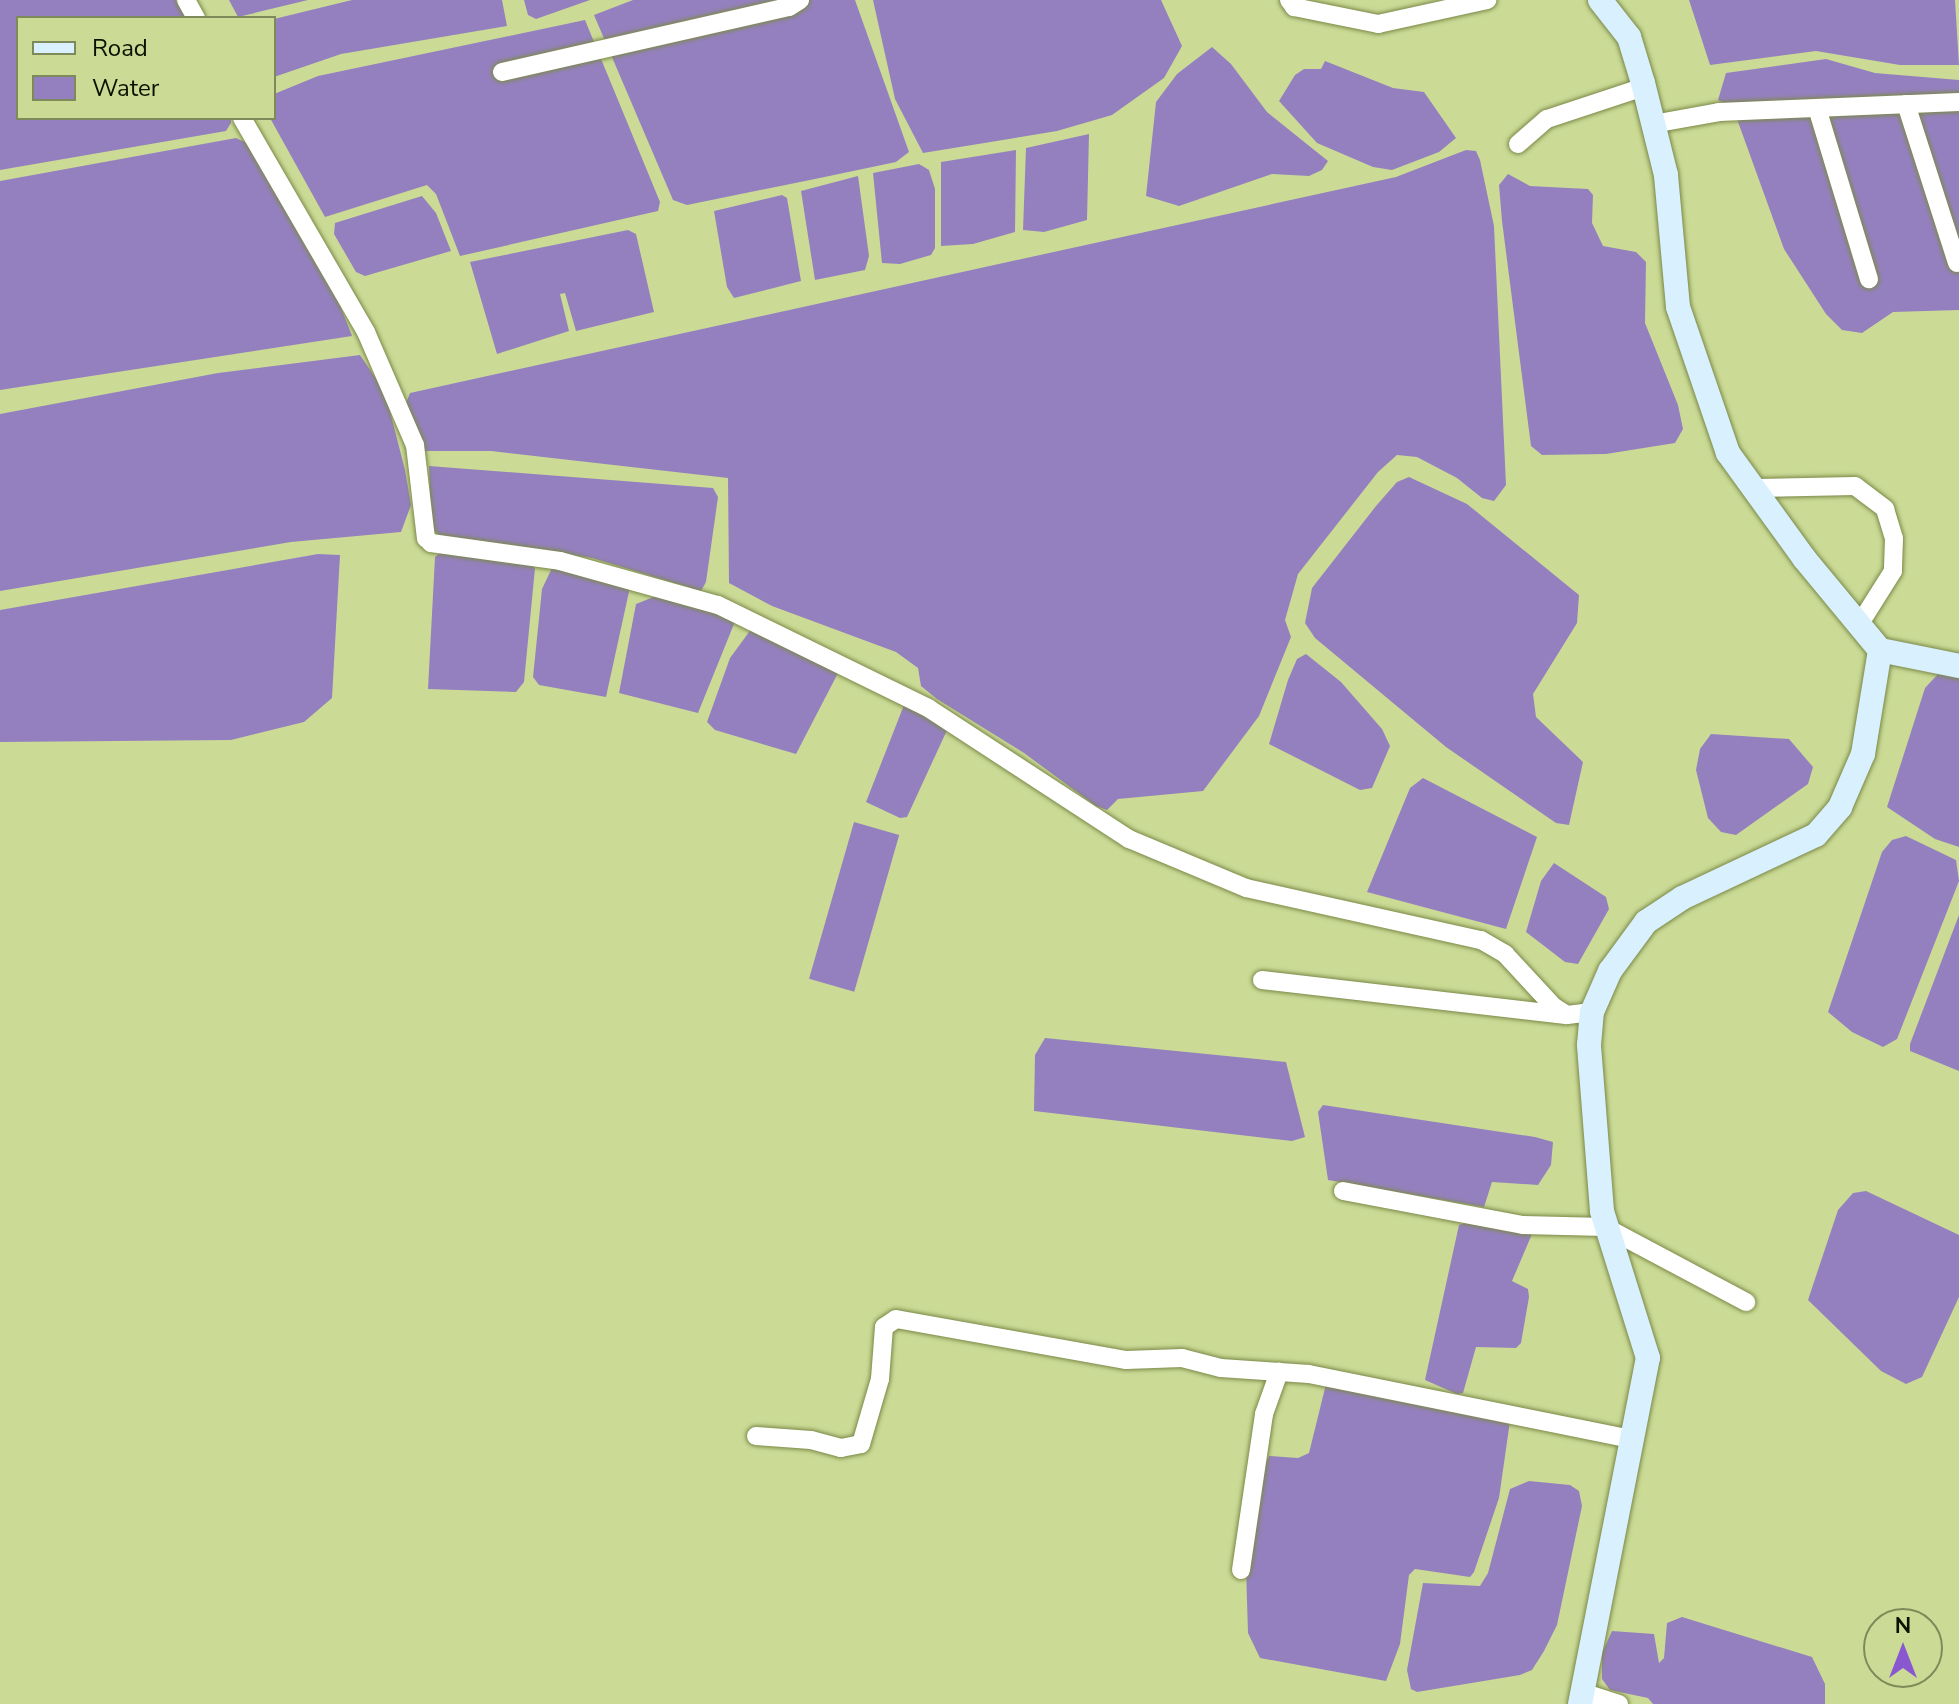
<!DOCTYPE html>
<html>
<head>
<meta charset="utf-8">
<style>
  body { margin:0 }
  #map { position:relative; width:1959px; height:1704px; overflow:hidden; background:#cbdb96; font-family:"Nunito Sans",sans-serif }
  div>[style] { position:absolute }
  [style*='--x'] { left:calc(var(--x)*1px); top:calc(var(--y)*1px); width:calc(var(--w)*1px); rotate:calc(var(--a)*1deg) }
  .water>* { inset:0; background:#9580bf; transform-origin:0 0 }
  .roads { filter:drop-shadow(0 0 2px #7b8948) drop-shadow(0 0 2px #7b8948) }
  .street>* { height:18px; margin:-9px; padding:0 9px; transform-origin:9px; border-radius:9px; background:#fff }
  .secondary>* { height:24px; margin:-12px; padding:0 12px; transform-origin:12px; border-radius:12px; background:#d9f0ff }
  span { translate:-50% -50%; white-space:nowrap; text-align:center; line-height:1.15; -webkit-text-stroke:8px #cbdb96; paint-order:stroke }
  .legend { position:absolute; left:16px; top:16px; width:260px; height:104px; box-sizing:border-box; background:#cbdb96; border:2px solid #7f8a5a; margin:0; padding:10px 14px; list-style:none; font-size:24px; color:#0d1100 }
  .legend li { display:flex; align-items:center; gap:16px; height:40px }
  .legend b { width:40px; border:2px solid #7f8a5a }
  .north { position:absolute; left:1863px; top:1608px; width:80px; height:80px; box-sizing:border-box; background:#cbdb96; border:2px solid #7f8a5a; border-radius:50%; rotate:0deg; font-size:22px; font-weight:700; line-height:32px; text-align:center; color:#0d1100 }
  .north::after { content:''; display:block; margin:auto; width:28px; height:36px; background:#8958d1; clip-path:polygon(50% 0,100% 100%,50% 72%,0 100%) }
</style>
</head>
<body>
<div id="map">
  <div class="water">
    <div style="clip-path:polygon(0 0,176px 0,186px 18px,18px 18px,18px 118px,231px 118px,231px 123px,226px 131px,0 170px)"></div>
    <div style="clip-path:polygon(229px 0,308px 0,238px 17px)"></div>
    <div style="clip-path:polygon(352px 0,502px 0,507px 26px,341px 54px,274px 77px,274px 19px)"></div>
    <div style="clip-path:polygon(524px 0,590px 0,536px 19px,528px 15px)"></div>
    <div style="clip-path:polygon(633px 0,855px 0,909px 152px,896px 162px,815px 179px,687px 205px,673px 200px,594px 15px)"></div>
    <div style="clip-path:polygon(873px 0,1161px 0,1182px 46px,1164px 78px,1112px 115px,1057px 131px,923px 153px,895px 99px)"></div>
    <div style="clip-path:polygon(1689px 0,1955px 0,1959px 65px,1900px 65px,1816px 51px,1710px 65px)"></div>
    <div style="clip-path:polygon(585px 20px,660px 202px,658px 211px,460px 256px,436px 194px,427px 185px,325px 217px,270px 118px,274px 94px,318px 76px)"></div>
    <div style="clip-path:polygon(1212px 47px,1231px 64px,1267px 112px,1328px 161px,1322px 170px,1309px 176px,1272px 174px,1179px 206px,1146px 196px,1156px 102px,1177px 74px)"></div>
    <div style="clip-path:polygon(1826px 59px,1875px 73px,1959px 80px,1959px 310px,1893px 312px,1862px 333px,1842px 330px,1826px 314px,1784px 249px,1733px 108px,1718px 100px,1726px 73px)"></div>
    <div style="clip-path:polygon(1325px 61px,1393px 88px,1424px 92px,1456px 138px,1439px 152px,1392px 170px,1373px 167px,1317px 143px,1279px 101px,1295px 75px,1304px 69px,1321px 69px)"></div>
    <div style="clip-path:polygon(1089px 134px,1087px 220px,1044px 232px,1023px 230px,1026px 148px)"></div>
    <div style="clip-path:polygon(236px 138px,247px 143px,333px 287px,352px 336px,0 390px,0 181px)"></div>
    <div style="clip-path:polygon(1016px 150px,1015px 232px,973px 244px,941px 246px,941px 162px)"></div>
    <div style="clip-path:polygon(1466px 150px,1476px 151px,1480px 160px,1494px 226px,1506px 485px,1494px 501px,1482px 498px,1457px 478px,1417px 457px,1397px 455px,1378px 472px,1298px 574px,1285px 620px,1291px 637px,1259px 716px,1203px 791px,1118px 799px,1107px 810px,1096px 806px,1024px 753px,937px 699px,921px 686px,918px 668px,896px 652px,772px 606px,729px 583px,728px 478px,491px 451px,421px 451px,406px 403px,410px 393px,1396px 177px)"></div>
    <div style="clip-path:polygon(919px 164px,929px 170px,935px 189px,935px 248px,931px 255px,900px 264px,882px 263px,873px 173px)"></div>
    <div style="clip-path:polygon(1508px 174px,1530px 186px,1588px 189px,1593px 195px,1592px 223px,1603px 246px,1636px 252px,1646px 262px,1645px 323px,1678px 405px,1683px 429px,1675px 443px,1606px 454px,1542px 455px,1531px 446px,1502px 221px,1499px 185px)"></div>
    <div style="clip-path:polygon(858px 176px,869px 256px,865px 270px,815px 280px,801px 191px)"></div>
    <div style="clip-path:polygon(782px 195px,787px 198px,801px 281px,734px 298px,727px 287px,714px 211px)"></div>
    <div style="clip-path:polygon(422px 196px,436px 213px,451px 251px,365px 276px,356px 272px,334px 234px,335px 223px)"></div>
    <div style="clip-path:polygon(628px 230px,636px 234px,654px 312px,576px 331px,565px 293px,560px 294px,569px 331px,497px 354px,470px 262px)"></div>
    <div style="clip-path:polygon(360px 355px,385px 392px,405px 470px,411px 505px,401px 532px,291px 542px,0 591px,0 414px,218px 373px)"></div>
    <div style="clip-path:polygon(429px 466px,713px 488px,718px 497px,706px 582px,701px 591px,592px 558px,439px 535px,431px 527px)"></div>
    <div style="clip-path:polygon(1409px 477px,1467px 504px,1579px 595px,1577px 623px,1533px 694px,1536px 717px,1583px 762px,1569px 825px,1556px 823px,1446px 747px,1315px 638px,1305px 623px,1312px 588px,1376px 506px,1397px 482px)"></div>
    <div style="clip-path:polygon(445px 549px,528px 561px,535px 568px,524px 682px,516px 692px,428px 689px,435px 557px)"></div>
    <div style="clip-path:polygon(318px 554px,340px 555px,332px 698px,304px 722px,231px 740px,0 742px,0 610px)"></div>
    <div style="clip-path:polygon(552px 568px,630px 587px,606px 697px,539px 685px,533px 677px,542px 589px)"></div>
    <div style="clip-path:polygon(661px 594px,736px 619px,698px 713px,619px 693px,636px 604px)"></div>
    <div style="clip-path:polygon(752px 628px,835px 667px,837px 675px,796px 754px,715px 730px,707px 722px,730px 658px)"></div>
    <div style="clip-path:polygon(1306px 654px,1341px 682px,1382px 729px,1390px 746px,1372px 788px,1360px 790px,1269px 744px,1288px 680px,1297px 659px)"></div>
    <div style="clip-path:polygon(1938px 674px,1959px 677px,1959px 847px,1935px 839px,1887px 807px,1925px 688px)"></div>
    <div style="clip-path:polygon(904px 705px,948px 728px,907px 817px,900px 818px,866px 802px)"></div>
    <div style="clip-path:polygon(1711px 734px,1789px 739px,1813px 767px,1808px 784px,1736px 835px,1721px 832px,1708px 818px,1696px 770px,1700px 749px)"></div>
    <div style="clip-path:polygon(1423px 778px,1537px 837px,1506px 929px,1367px 892px,1410px 788px)"></div>
    <div style="left:854px;top:822px;width:47px;height:163px;rotate:16deg"></div>
    <div style="clip-path:polygon(1906px 836px,1956px 860px,1959px 881px,1897px 1039px,1883px 1047px,1852px 1032px,1828px 1012px,1882px 852px,1892px 840px)"></div>
    <div style="clip-path:polygon(1554px 863px,1606px 897px,1609px 909px,1578px 964px,1565px 962px,1526px 932px,1541px 881px)"></div>
    <div style="clip-path:polygon(1959px 915px,1959px 1071px,1910px 1051px,1910px 1044px)"></div>
    <div style="clip-path:polygon(1045px 1038px,1286px 1062px,1305px 1137px,1292px 1141px,1034px 1111px,1035px 1055px)"></div>
    <div style="clip-path:polygon(1323px 1105px,1535px 1137px,1553px 1142px,1551px 1165px,1538px 1185px,1492px 1182px,1484px 1207px,1328px 1180px,1318px 1112px)"></div>
    <div style="clip-path:polygon(1866px 1191px,1959px 1235px,1959px 1297px,1922px 1377px,1906px 1384px,1881px 1371px,1808px 1300px,1838px 1210px,1853px 1193px)"></div>
    <div style="clip-path:polygon(1465px 1223px,1532px 1234px,1512px 1281px,1528px 1289px,1529px 1297px,1521px 1343px,1516px 1348px,1476px 1347px,1463px 1393px,1457px 1394px,1425px 1380px,1459px 1225px)"></div>
    <div style="clip-path:polygon(1327px 1380px,1510px 1421px,1499px 1498px,1474px 1572px,1470px 1577px,1415px 1569px,1409px 1575px,1400px 1644px,1386px 1681px,1260px 1658px,1248px 1633px,1246px 1569px,1264px 1467px,1269px 1456px,1298px 1458px,1309px 1453px)"></div>
    <div style="clip-path:polygon(1529px 1481px,1570px 1485px,1579px 1491px,1582px 1506px,1557px 1625px,1544px 1651px,1532px 1670px,1520px 1675px,1417px 1692px,1411px 1689px,1407px 1670px,1423px 1583px,1480px 1586px,1488px 1573px,1510px 1489px)"></div>
    <div style="clip-path:polygon(1682px 1617px,1812px 1657px,1825px 1684px,1825px 1704px,1653px 1704px,1648px 1698px,1610px 1690px,1602px 1679px,1602px 1653px,1612px 1631px,1654px 1634px,1659px 1663px,1664px 1658px,1667px 1623px)"></div>
  </div>
  <div class="roads">
    <div class="street">
      <div style="--x:186;--y:0;--w:21;--a:61"></div>
      <div style="--x:1289;--y:0;--w:9;--a:54"></div>
      <div style="--x:1294;--y:7;--w:86;--a:11.4"></div>
      <div style="--x:1378;--y:24;--w:112;--a:-12.4"></div>
      <div style="--x:502;--y:72;--w:294;--a:-12.8"></div>
      <div style="--x:789;--y:7;--w:13;--a:-32"></div>
      <div style="--x:1906;--y:104;--w:167;--a:72.2"></div>
      <div style="--x:1817;--y:108;--w:179;--a:73.1"></div>
      <div style="--x:242;--y:118;--w:247;--a:59.9"></div>
      <div style="--x:366;--y:332;--w:123;--a:66.6"></div>
      <div style="--x:415;--y:445;--w:94;--a:83.3"></div>
      <div style="--x:426;--y:538;--w:7;--a:45"></div>
      <div style="--x:431;--y:543;--w:130;--a:7.9"></div>
      <div style="--x:560;--y:561;--w:164;--a:15.6"></div>
      <div style="--x:718;--y:605;--w:234;--a:26.1"></div>
      <div style="--x:928;--y:708;--w:240;--a:33.1"></div>
      <div style="--x:1129;--y:839;--w:127;--a:22.7"></div>
      <div style="--x:1246;--y:888;--w:241;--a:12.5"></div>
      <div style="--x:1481;--y:940;--w:28;--a:30"></div>
      <div style="--x:1505;--y:954;--w:72;--a:47.2"></div>
      <div style="--x:1554;--y:1007;--w:15;--a:32"></div>
      <div style="--x:1567;--y:1015;--w:25;--a:-7"></div>
      <div style="--x:1653;--y:124;--w:67;--a:-10.3"></div>
      <div style="--x:1719;--y:112;--w:240;--a:-2.4"></div>
      <div style="--x:1518;--y:144;--w:38;--a:-41"></div>
      <div style="--x:1547;--y:119;--w:102;--a:-18.3"></div>
      <div style="--x:1757;--y:488;--w:98;--a:-1.2"></div>
      <div style="--x:1855;--y:486;--w:38;--a:37"></div>
      <div style="--x:1885;--y:509;--w:31;--a:73"></div>
      <div style="--x:1894;--y:539;--w:32;--a:92"></div>
      <div style="--x:1893;--y:571;--w:64;--a:122.2"></div>
      <div style="--x:1262;--y:980;--w:306;--a:6.6"></div>
      <div style="--x:1343;--y:1191;--w:183;--a:10.7"></div>
      <div style="--x:1523;--y:1225;--w:82;--a:1.4"></div>
      <div style="--x:1605;--y:1227;--w:160;--a:28"></div>
      <div style="--x:756;--y:1436;--w:55;--a:4.2"></div>
      <div style="--x:811;--y:1440;--w:31;--a:15"></div>
      <div style="--x:841;--y:1448;--w:20;--a:-11"></div>
      <div style="--x:861;--y:1444;--w:68;--a:-73.7"></div>
      <div style="--x:880;--y:1379;--w:52;--a:-85.6"></div>
      <div style="--x:884;--y:1327;--w:14;--a:-34"></div>
      <div style="--x:896;--y:1319;--w:234;--a:10.1"></div>
      <div style="--x:1126;--y:1360;--w:56;--a:-2"></div>
      <div style="--x:1182;--y:1358;--w:40;--a:14.4"></div>
      <div style="--x:1221;--y:1368;--w:88;--a:3.9"></div>
      <div style="--x:1309;--y:1374;--w:329;--a:11.4"></div>
      <div style="--x:1241;--y:1570;--w:158;--a:-81.6"></div>
      <div style="--x:1264;--y:1414;--w:45;--a:-70.3"></div>
      <div style="--x:1582;--y:1692;--w:39;--a:18"></div>
    </div>
    <div class="secondary">
      <div style="--x:1880;--y:650;--w:81;--a:11.4"></div>
      <div style="--x:1580;--y:1704;--w:353;--a:-78.9"></div>
      <div style="--x:1648;--y:1358;--w:154;--a:-107.4"></div>
      <div style="--x:1602;--y:1211;--w:167;--a:-94.5"></div>
      <div style="--x:1589;--y:1045;--w:33;--a:-85"></div>
      <div style="--x:1592;--y:1012;--w:45;--a:-66.3"></div>
      <div style="--x:1610;--y:971;--w:61;--a:-53.7"></div>
      <div style="--x:1646;--y:922;--w:43;--a:-33.7"></div>
      <div style="--x:1682;--y:898;--w:148;--a:-25.2"></div>
      <div style="--x:1816;--y:835;--w:37;--a:-49"></div>
      <div style="--x:1840;--y:807;--w:58;--a:-66.5"></div>
      <div style="--x:1863;--y:754;--w:105;--a:-80.7"></div>
      <div style="--x:1880;--y:650;--w:119;--a:-129.6"></div>
      <div style="--x:1804;--y:558;--w:130;--a:-125.9"></div>
      <div style="--x:1728;--y:453;--w:154;--a:-108.9"></div>
      <div style="--x:1678;--y:307;--w:133;--a:-95.2"></div>
      <div style="--x:1666;--y:175;--w:95;--a:-104"></div>
      <div style="--x:1643;--y:83;--w:48;--a:-106.9"></div>
      <div style="--x:1629;--y:37;--w:47;--a:-128.1"></div>
    </div>
  </div>
  <ul class="legend">
  <li><b style="height:10px;background:#d9f0ff"></b>Road</li>
  <li><b style="height:22px;background:#9580bf"></b>Water</li>
  </ul>
  <div class="north">N</div>
</div>
</body>
</html>
